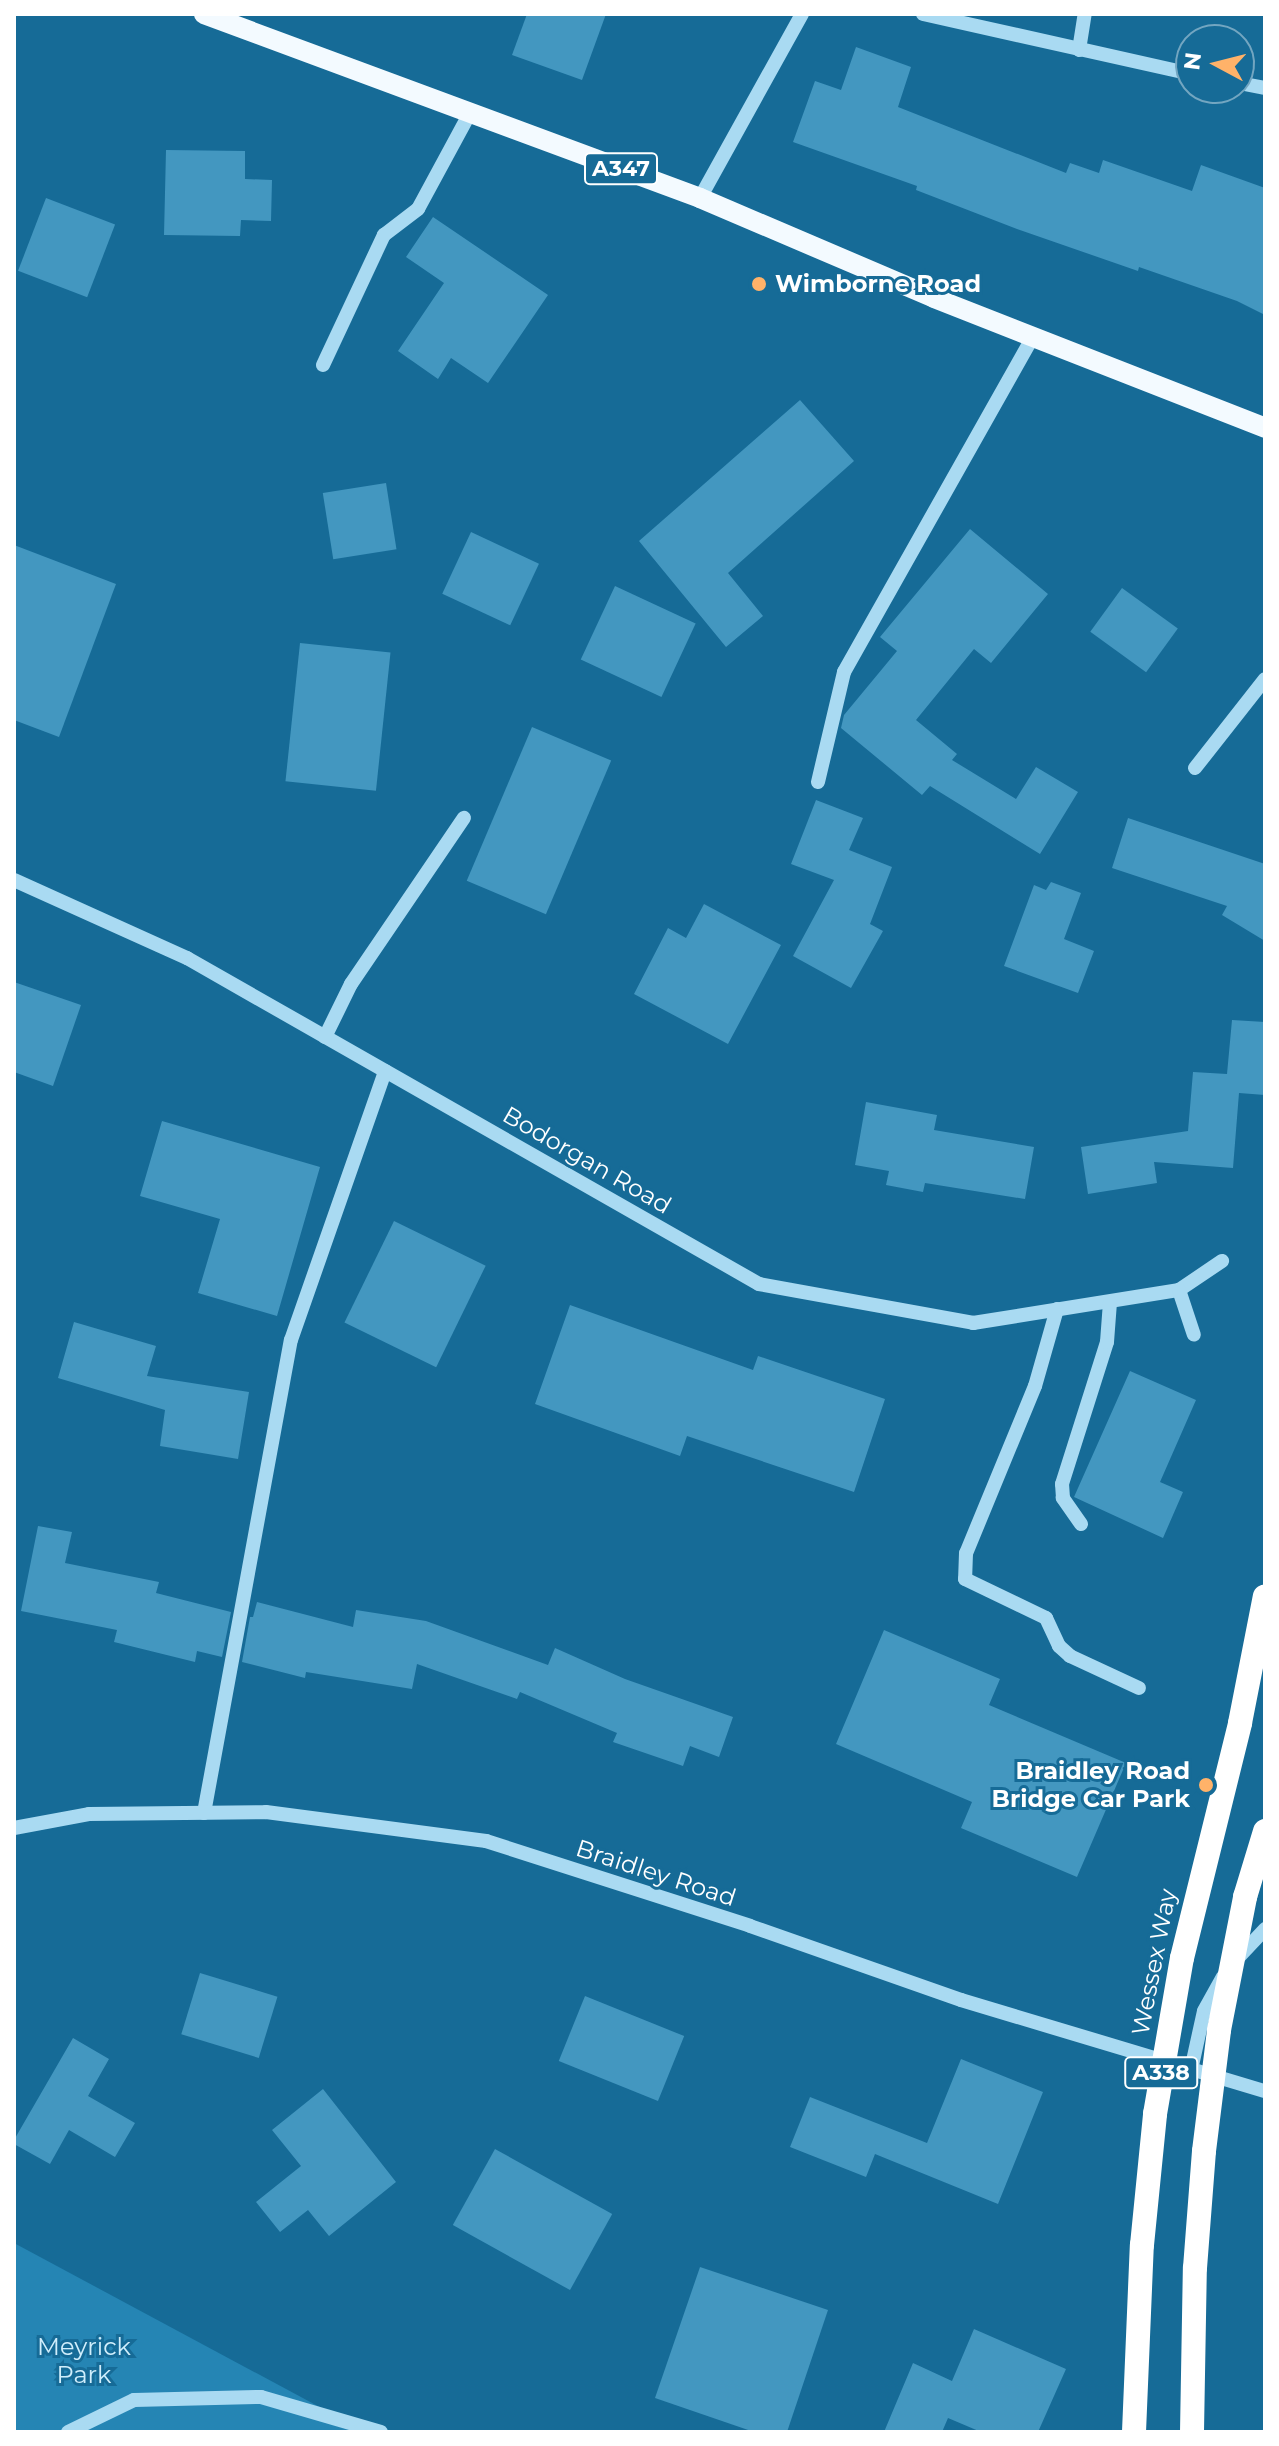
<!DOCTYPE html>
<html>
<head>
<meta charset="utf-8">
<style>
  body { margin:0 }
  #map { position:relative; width:1279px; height:2446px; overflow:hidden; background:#166b97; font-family:Montserrat,sans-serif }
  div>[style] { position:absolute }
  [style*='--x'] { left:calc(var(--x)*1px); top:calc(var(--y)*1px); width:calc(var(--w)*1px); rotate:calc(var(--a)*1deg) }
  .green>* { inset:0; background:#2585b4 }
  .building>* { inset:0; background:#4397c0; transform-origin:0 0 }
  .minor>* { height:14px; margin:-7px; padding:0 7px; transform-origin:7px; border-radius:7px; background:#a9daf2 }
  .major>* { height:20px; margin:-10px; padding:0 10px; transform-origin:10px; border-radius:10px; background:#f3faff }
  .highway>* { height:24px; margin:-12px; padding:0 12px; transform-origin:12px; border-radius:12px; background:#fff }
  .highway-bridge>* { height:24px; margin:-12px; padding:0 12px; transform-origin:12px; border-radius:12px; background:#fff }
  .dots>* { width:22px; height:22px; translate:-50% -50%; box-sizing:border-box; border:4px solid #166b97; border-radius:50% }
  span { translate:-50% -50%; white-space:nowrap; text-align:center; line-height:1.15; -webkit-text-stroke:6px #166b97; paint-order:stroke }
  .shield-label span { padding:2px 6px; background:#166b97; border:2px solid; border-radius:6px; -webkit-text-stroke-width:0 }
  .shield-label { font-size:22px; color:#fff; font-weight:700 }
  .poi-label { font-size:24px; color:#fff; font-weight:700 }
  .left { translate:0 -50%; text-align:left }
  .right { translate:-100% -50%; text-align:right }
  .street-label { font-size:24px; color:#fff }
  .park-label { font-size:24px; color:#d0eefc }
  .frame { position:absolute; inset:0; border:16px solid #fff; pointer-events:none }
  .north { position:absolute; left:1175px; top:24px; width:80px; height:80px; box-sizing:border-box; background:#166b97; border:2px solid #73a6c1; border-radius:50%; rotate:277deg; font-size:22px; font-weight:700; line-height:32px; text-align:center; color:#fff }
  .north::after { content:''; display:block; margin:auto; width:28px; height:36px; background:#ffb269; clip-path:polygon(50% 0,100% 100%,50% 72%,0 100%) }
</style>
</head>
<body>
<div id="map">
  <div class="green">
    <div style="clip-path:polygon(14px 2243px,366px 2432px,14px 2432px)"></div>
  </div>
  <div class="building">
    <div style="clip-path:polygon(527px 14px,606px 14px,582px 80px,512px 55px)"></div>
    <div style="clip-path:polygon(856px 47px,911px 67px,898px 107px,1066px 173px,1070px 163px,1099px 173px,1103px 160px,1192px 191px,1201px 165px,1265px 188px,1265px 315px,1237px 301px,1139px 267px,1138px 271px,1017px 229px,916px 190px,917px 186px,793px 142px,815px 81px,841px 90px)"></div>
    <div style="clip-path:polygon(166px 150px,245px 151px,245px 179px,272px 180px,271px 221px,241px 220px,240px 236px,164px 235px)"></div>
    <div style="left:46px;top:198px;width:74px;height:78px;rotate:21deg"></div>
    <div style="clip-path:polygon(433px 217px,548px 295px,488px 383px,451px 358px,438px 379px,398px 351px,444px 283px,406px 257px)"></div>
    <div style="clip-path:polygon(800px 400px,854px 461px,728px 573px,763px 616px,726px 647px,639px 541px)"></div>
    <div style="left:386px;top:483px;width:67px;height:64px;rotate:81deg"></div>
    <div style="clip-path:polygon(970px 529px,1048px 594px,991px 663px,974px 649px,916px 720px,957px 754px,952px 760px,1016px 799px,1036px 767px,1078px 792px,1040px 854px,930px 786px,922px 795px,841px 728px,844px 715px,897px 651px,880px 637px)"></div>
    <div style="left:471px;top:532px;width:75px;height:68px;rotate:25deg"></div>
    <div style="clip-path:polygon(14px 545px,116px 584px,59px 737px,14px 720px)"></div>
    <div style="left:615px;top:586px;width:89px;height:81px;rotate:25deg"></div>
    <div style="left:1122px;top:588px;width:69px;height:54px;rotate:36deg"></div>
    <div style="left:300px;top:643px;width:91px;height:139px;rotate:6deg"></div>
    <div style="left:532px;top:727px;width:86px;height:167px;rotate:23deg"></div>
    <div style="clip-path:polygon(816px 800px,863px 818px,849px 850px,892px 867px,870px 924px,883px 931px,851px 988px,793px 956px,834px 880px,791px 864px)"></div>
    <div style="clip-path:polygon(1128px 818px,1265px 864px,1265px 941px,1222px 915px,1227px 906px,1112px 868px)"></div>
    <div style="clip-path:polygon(1051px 882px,1081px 893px,1064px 939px,1094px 951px,1078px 993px,1004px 966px,1034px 885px,1046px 890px)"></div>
    <div style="clip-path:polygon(704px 904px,781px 945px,728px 1044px,634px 994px,668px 928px,686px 938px)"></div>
    <div style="clip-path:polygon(14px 982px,81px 1005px,53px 1086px,14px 1072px)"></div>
    <div style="clip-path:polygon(1232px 1020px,1265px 1022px,1265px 1095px,1239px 1093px,1233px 1168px,1154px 1162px,1157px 1183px,1088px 1194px,1081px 1147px,1188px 1131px,1193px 1072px,1227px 1074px)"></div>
    <div style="clip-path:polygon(866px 1102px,937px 1115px,934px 1130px,1034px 1147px,1025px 1199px,925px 1183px,923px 1192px,886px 1185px,889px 1171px,855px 1165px)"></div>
    <div style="clip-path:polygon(162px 1121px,320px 1167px,277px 1316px,198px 1293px,220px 1219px,140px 1196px)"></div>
    <div style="left:394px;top:1221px;width:102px;height:113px;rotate:26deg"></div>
    <div style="clip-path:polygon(570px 1305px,753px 1370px,758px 1356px,885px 1399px,854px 1492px,687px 1436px,680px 1456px,535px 1404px)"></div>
    <div style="clip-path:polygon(74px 1322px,156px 1346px,147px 1376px,249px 1392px,238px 1459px,160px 1446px,165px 1410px,58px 1378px)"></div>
    <div style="clip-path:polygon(1130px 1371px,1196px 1400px,1160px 1482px,1183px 1492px,1163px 1538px,1074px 1497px)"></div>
    <div style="clip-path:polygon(38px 1526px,72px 1532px,65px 1563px,159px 1582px,156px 1593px,231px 1612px,222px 1657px,197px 1651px,195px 1662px,114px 1642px,117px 1630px,21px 1611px)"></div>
    <div style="clip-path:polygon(257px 1602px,353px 1627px,356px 1610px,426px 1621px,548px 1665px,555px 1648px,625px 1679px,733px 1717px,719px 1757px,690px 1746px,683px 1766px,613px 1742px,617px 1733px,520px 1692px,517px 1699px,417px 1664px,412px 1689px,306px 1672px,305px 1678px,242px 1662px,250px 1617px,253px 1617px)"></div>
    <div style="clip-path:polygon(884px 1630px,1000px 1679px,989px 1705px,1126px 1763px,1077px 1877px,961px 1828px,972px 1802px,836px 1744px)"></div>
    <div style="left:200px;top:1973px;width:81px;height:64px;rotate:17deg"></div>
    <div style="left:585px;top:1996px;width:107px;height:70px;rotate:22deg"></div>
    <div style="clip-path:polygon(73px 2038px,109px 2059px,88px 2096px,135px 2123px,115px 2157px,69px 2130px,50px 2164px,14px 2144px,14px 2140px)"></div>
    <div style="clip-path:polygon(961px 2059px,1043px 2092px,998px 2204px,875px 2154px,866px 2177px,790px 2147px,810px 2097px,927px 2143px)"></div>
    <div style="clip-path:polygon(323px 2089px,396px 2182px,329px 2236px,308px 2210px,280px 2232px,256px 2202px,301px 2166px,272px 2130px)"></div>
    <div style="left:495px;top:2149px;width:134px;height:87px;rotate:29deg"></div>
    <div style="clip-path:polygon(700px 2267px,828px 2310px,787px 2432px,754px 2432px,655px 2398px)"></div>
    <div style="clip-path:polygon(974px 2329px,1066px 2369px,1038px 2432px,981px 2432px,948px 2418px,942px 2432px,884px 2432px,913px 2363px,952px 2381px)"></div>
  </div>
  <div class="minor">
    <div style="--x:923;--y:14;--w:275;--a:12.6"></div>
    <div style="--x:1079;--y:50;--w:36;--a:-81"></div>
    <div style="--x:1239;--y:83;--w:26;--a:11"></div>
    <div style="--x:700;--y:198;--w:210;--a:-61"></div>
    <div style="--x:323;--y:365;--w:144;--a:-64.9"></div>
    <div style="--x:384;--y:235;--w:43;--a:-37.4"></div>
    <div style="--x:418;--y:209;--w:109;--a:-61.6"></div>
    <div style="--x:1195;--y:768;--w:113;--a:-51.8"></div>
    <div style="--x:818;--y:782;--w:113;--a:-76.7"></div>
    <div style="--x:844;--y:672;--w:385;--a:-60.6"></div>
    <div style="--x:14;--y:880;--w:190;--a:24.3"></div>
    <div style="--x:187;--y:958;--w:658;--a:29.68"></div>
    <div style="--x:759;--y:1284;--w:218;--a:10.3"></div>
    <div style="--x:973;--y:1323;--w:209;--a:-9.1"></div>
    <div style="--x:1179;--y:1290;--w:52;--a:-34"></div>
    <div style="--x:325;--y:1037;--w:59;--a:-63.9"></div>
    <div style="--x:351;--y:984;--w:201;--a:-55.8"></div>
    <div style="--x:1179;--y:1290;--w:47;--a:71.6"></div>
    <div style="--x:1057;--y:1309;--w:80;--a:105.9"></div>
    <div style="--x:1035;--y:1386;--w:181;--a:112.4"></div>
    <div style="--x:966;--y:1553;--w:26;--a:92"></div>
    <div style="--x:965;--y:1579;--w:90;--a:25.7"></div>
    <div style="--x:1046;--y:1618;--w:31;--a:65"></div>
    <div style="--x:1059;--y:1646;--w:15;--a:42"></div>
    <div style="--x:1070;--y:1656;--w:76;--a:24.9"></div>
    <div style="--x:1081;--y:1524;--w:32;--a:-125"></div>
    <div style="--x:1063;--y:1498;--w:14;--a:-94"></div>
    <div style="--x:1062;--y:1484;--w:149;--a:-72.4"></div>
    <div style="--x:1107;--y:1342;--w:40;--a:-85.7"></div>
    <div style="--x:204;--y:1813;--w:481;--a:-79.6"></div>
    <div style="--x:291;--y:1340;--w:285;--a:-70.7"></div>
    <div style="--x:14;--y:1828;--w:76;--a:-10.6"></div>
    <div style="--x:89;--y:1814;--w:177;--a:-0.6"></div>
    <div style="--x:266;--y:1812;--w:222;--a:7.5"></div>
    <div style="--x:486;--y:1841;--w:277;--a:17.8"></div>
    <div style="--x:750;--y:1926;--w:224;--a:19.3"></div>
    <div style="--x:961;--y:2000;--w:317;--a:16.7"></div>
    <div style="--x:1235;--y:1961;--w:44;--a:-46.8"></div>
    <div style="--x:1191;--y:2070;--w:60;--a:-77.6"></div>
    <div style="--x:1204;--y:2011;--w:39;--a:-61"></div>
    <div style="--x:68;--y:2432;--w:73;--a:-25.9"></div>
    <div style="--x:134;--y:2400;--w:127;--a:-1.4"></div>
    <div style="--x:261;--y:2397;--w:125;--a:16.3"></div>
  </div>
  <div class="major">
    <div style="--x:204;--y:14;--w:529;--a:20.35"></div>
    <div style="--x:700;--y:198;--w:254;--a:23.1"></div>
    <div style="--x:934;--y:298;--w:356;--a:21.4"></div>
  </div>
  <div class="highway">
    <div style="--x:1240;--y:1723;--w:129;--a:-78.9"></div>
  </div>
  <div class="highway-bridge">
    <div style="--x:1134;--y:2432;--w:187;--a:-87.6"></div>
    <div style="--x:1142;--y:2245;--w:132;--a:-84.3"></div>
    <div style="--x:1155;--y:2114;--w:158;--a:-80.2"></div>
    <div style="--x:1182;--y:1958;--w:242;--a:-76.1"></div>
    <div style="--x:1192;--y:2432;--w:164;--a:-89"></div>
    <div style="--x:1195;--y:2268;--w:117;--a:-85.6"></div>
    <div style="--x:1204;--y:2151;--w:122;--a:-82.9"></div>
    <div style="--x:1219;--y:2030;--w:136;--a:-78.9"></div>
    <div style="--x:1245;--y:1897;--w:69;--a:-73.1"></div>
  </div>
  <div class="dots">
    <div style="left:759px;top:284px;background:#ffb269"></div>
    <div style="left:1206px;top:1785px;background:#ffb269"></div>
  </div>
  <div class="shield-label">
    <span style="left:621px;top:169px">A347</span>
    <span style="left:1161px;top:2073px">A338</span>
  </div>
  <div class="poi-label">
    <span class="left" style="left:775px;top:284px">Wimborne Road</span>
    <span class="right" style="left:1190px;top:1785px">Braidley Road<br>Bridge Car Park</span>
  </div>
  <div class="street-label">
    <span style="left:587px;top:1160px;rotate:30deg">Bodorgan Road</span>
    <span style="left:656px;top:1873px;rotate:18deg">Braidley Road</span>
    <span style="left:1154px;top:1962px;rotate:-79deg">Wessex Way</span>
  </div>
  <div class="park-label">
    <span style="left:84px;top:2361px">Meyrick<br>Park</span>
  </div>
  <div class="frame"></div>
  <div class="north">N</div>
</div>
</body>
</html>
